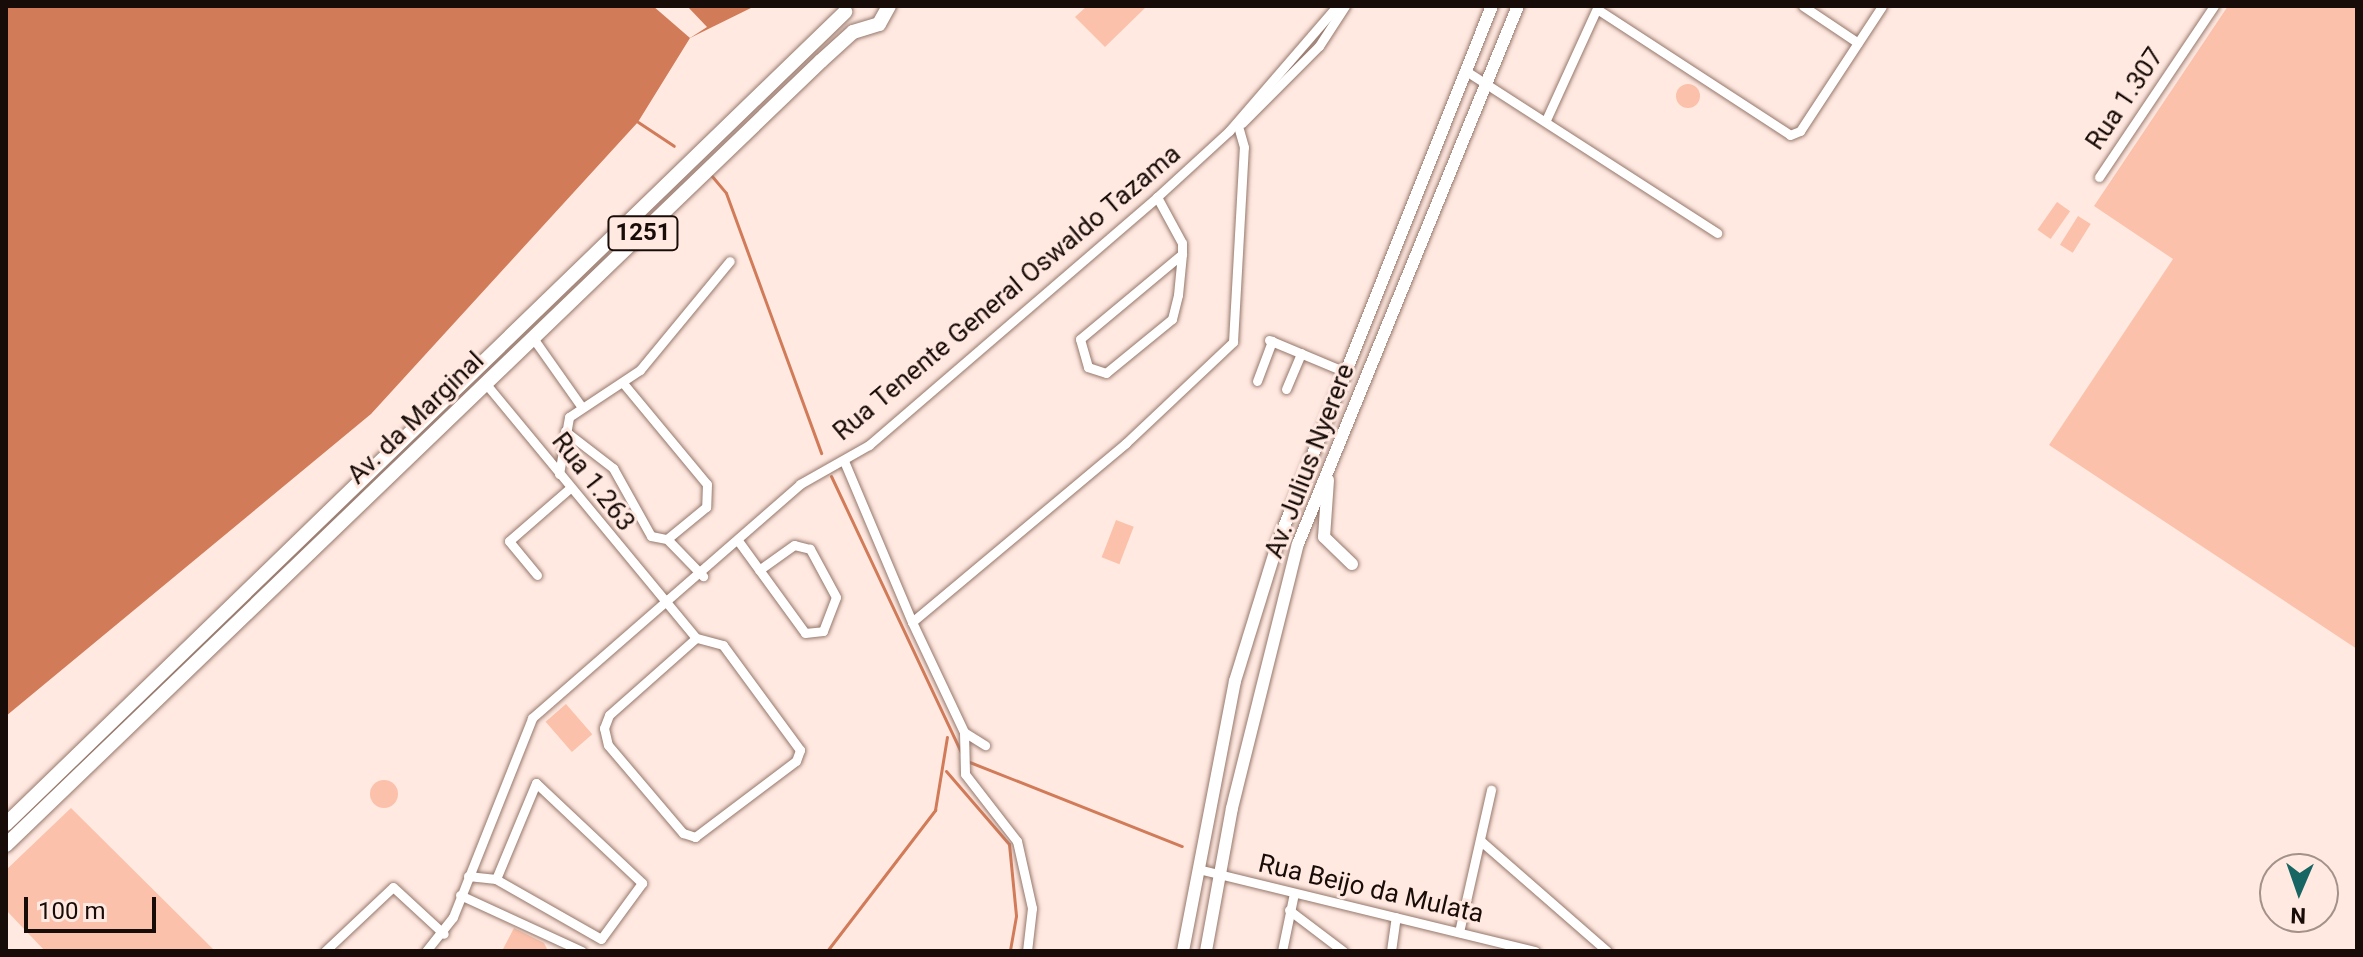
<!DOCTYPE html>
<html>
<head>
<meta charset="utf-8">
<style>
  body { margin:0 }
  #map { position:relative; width:2363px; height:957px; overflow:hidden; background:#ffe9e1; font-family:Roboto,sans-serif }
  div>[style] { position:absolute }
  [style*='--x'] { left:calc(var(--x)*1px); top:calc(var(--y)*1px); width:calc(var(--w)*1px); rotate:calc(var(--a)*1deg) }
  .green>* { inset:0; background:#fbc1aa; transform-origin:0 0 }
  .round { border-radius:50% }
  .water>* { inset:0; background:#d17b59 }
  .pier>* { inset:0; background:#ffe9e1 }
  .stream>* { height:3px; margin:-1.5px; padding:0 1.5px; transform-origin:1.5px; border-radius:1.5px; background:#d17b59 }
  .roads { filter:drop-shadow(0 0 2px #96776b) drop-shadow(0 0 2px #96776b) }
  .minor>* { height:9px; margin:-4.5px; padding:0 4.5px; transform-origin:4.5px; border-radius:4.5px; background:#fff }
  .secondary>* { height:12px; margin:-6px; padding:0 6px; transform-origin:6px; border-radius:6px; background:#fff }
  .primary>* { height:14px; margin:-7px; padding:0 7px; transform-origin:7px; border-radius:7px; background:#fff }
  span { translate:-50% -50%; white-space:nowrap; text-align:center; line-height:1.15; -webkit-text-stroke:6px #ffe9e1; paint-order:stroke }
  .shield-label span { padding:2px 6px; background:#ffe9e1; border:2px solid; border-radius:6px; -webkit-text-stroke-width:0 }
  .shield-label { font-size:24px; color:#180c08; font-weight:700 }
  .street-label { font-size:26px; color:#180c08 }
  .frame { position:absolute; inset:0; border:8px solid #180c08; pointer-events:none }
  .north { position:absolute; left:2259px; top:853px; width:80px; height:80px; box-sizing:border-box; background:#ffe9e1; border:2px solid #a3918a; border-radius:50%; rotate:182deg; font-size:22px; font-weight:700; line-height:32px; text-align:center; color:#180c08 }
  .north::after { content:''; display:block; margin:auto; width:28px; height:36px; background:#186663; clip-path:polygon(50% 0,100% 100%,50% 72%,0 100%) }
  .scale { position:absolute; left:24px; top:897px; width:132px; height:36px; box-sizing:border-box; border:4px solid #180c08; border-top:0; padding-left:10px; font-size:24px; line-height:28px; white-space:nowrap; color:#180c08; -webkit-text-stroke:6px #ffe9e1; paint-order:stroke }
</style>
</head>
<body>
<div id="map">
  <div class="green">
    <div style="clip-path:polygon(1087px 6px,1147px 6px,1105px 47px,1075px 17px)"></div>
    <div style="clip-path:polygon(2228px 6px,2357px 6px,2357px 649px,2049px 445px,2173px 259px,2094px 206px)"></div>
    <div class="round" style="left:1676px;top:84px;width:24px;height:24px"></div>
    <div style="left:2057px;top:202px;width:16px;height:34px;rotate:35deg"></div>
    <div style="left:2078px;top:216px;width:15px;height:34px;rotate:32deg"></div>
    <div style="left:1116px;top:520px;width:19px;height:40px;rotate:21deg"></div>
    <div style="left:566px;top:704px;width:40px;height:27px;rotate:49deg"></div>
    <div class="round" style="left:370px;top:780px;width:28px;height:28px"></div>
    <div style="clip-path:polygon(71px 808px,215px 951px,45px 951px,6px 910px,6px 870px)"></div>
    <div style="clip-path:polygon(514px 928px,544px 943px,548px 951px,502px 951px)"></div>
  </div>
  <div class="water">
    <div style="clip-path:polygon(6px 6px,755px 6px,690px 38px,638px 122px,371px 414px,6px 716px)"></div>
  </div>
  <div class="pier">
    <div style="clip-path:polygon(653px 6px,687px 6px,707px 27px,690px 38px)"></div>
  </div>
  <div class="stream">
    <div style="--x:638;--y:122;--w:43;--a:33.7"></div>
    <div style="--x:711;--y:175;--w:23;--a:50"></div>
    <div style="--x:726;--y:193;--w:277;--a:69.9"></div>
    <div style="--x:831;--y:476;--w:308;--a:64.8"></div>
    <div style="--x:967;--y:761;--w:231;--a:21.6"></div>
    <div style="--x:946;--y:771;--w:96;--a:49.2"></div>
    <div style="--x:1009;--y:844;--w:72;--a:84.4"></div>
    <div style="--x:1016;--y:916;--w:36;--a:100"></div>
    <div style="--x:827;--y:951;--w:178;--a:-52.5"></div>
    <div style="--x:935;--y:810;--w:74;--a:-80.7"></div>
  </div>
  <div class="roads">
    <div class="minor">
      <div style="--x:1803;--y:6;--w:66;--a:33.9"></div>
      <div style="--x:1597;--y:9;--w:230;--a:33.1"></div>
      <div style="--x:1790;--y:135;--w:11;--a:-22"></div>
      <div style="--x:1800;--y:131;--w:149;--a:-56.7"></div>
      <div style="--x:1466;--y:71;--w:299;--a:32.8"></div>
      <div style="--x:1546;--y:120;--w:125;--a:-65.5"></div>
      <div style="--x:1242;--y:123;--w:109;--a:-45"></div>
      <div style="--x:1319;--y:46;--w:48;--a:-57"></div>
      <div style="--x:2099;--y:177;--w:206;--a:-56.1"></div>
      <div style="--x:1157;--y:197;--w:52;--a:61.5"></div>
      <div style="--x:1182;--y:243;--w:11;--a:90"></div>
      <div style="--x:1182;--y:254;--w:41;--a:95.6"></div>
      <div style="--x:1178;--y:295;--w:25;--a:104"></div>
      <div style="--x:1172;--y:319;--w:85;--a:140.7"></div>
      <div style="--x:1106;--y:373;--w:19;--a:-162"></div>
      <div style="--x:1088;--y:367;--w:29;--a:-106"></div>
      <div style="--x:1080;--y:339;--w:133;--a:-39.8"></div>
      <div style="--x:533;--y:338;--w:83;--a:54.8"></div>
      <div style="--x:1269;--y:340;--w:80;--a:22.7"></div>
      <div style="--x:1257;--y:381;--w:43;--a:-69.4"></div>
      <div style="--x:623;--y:383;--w:131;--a:50.3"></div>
      <div style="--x:707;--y:484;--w:23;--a:92"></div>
      <div style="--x:706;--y:507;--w:50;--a:140.6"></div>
      <div style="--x:667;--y:539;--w:52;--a:45.8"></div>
      <div style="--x:486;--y:384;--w:330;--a:50.4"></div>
      <div style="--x:696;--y:638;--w:116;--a:138.5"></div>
      <div style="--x:609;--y:715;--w:14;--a:111"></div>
      <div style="--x:604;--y:728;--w:17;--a:77"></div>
      <div style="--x:608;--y:745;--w:116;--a:49.6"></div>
      <div style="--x:683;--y:833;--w:13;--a:18"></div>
      <div style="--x:695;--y:837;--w:126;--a:-37"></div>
      <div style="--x:796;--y:761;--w:12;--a:-70"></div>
      <div style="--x:800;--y:750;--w:130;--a:-126.3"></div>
      <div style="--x:723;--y:645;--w:28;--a:-165"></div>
      <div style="--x:1286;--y:389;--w:39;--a:-67"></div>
      <div style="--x:565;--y:431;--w:61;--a:37.6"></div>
      <div style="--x:613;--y:468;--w:78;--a:60.8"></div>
      <div style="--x:651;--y:536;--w:16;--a:11"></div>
      <div style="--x:844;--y:461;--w:175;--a:67.1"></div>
      <div style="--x:912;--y:622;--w:279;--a:-39.9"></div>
      <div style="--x:1126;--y:443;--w:147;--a:-43.3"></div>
      <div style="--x:1233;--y:342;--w:195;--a:-86.8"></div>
      <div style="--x:1244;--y:147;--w:22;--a:-106"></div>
      <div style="--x:559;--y:474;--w:58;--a:-80"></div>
      <div style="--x:569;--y:417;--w:85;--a:-33.5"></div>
      <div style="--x:640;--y:370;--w:141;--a:-50.5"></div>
      <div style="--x:739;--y:542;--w:112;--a:54"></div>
      <div style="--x:805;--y:633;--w:18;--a:-6"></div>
      <div style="--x:823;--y:631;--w:36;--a:-69"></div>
      <div style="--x:836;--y:597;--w:55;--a:-118.4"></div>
      <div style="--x:810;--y:549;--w:16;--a:-166"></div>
      <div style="--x:794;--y:545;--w:43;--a:144.5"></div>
      <div style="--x:537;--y:575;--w:44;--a:-129.5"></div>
      <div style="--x:509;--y:541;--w:81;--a:-41"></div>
      <div style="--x:912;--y:622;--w:122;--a:64.7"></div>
      <div style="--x:964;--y:732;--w:25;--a:32"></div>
      <div style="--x:964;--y:732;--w:42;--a:88.6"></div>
      <div style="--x:965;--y:774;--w:85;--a:52.2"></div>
      <div style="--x:1017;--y:841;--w:69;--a:77.4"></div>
      <div style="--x:1032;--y:908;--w:43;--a:96.6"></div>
      <div style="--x:1482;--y:842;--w:166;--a:41.1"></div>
      <div style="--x:1198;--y:869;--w:347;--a:13.7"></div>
      <div style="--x:468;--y:876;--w:28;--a:6"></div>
      <div style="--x:496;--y:879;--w:104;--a:-67.4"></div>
      <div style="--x:536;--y:783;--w:146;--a:43.3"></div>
      <div style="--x:642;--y:883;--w:69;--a:126.2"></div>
      <div style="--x:601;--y:939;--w:121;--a:-150.3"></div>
      <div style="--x:460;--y:895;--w:134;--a:24.7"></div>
      <div style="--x:1289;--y:910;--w:68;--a:37.2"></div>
      <div style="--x:1459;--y:932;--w:146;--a:-77.3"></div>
      <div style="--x:325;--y:951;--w:93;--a:-43.3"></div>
      <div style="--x:393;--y:887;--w:69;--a:42.7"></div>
      <div style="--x:426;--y:951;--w:43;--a:-51.5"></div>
      <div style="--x:453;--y:917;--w:214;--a:-68.3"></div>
      <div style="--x:532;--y:718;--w:356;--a:-41.1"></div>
      <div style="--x:800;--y:484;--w:79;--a:-29.5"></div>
      <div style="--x:869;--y:445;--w:380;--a:-40.7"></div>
      <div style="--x:1157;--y:197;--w:98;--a:-42.5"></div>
      <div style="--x:1229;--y:131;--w:165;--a:-49.2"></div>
      <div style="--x:1282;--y:951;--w:59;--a:-78.3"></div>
      <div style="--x:1391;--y:951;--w:34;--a:-82"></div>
    </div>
    <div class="secondary">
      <div style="--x:1328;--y:480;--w:57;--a:94"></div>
      <div style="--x:1324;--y:537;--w:39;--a:44"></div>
      <div style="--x:1183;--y:951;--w:275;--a:-79.1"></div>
      <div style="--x:1235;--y:681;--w:145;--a:-72.8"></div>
      <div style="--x:1278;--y:542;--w:577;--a:-68.24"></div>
      <div style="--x:1206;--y:951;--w:145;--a:-79.7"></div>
      <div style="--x:1232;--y:808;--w:272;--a:-76"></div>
      <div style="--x:1298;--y:544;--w:581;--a:-67.76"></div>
    </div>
    <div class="primary">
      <div style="--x:6;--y:824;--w:1168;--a:-44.06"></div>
      <div style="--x:6;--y:845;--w:1131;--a:-43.89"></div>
      <div style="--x:821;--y:61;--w:43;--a:-42.2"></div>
      <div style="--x:853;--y:32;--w:27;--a:-17"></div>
      <div style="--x:879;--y:24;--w:21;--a:-61"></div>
    </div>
  </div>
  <div class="shield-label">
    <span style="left:643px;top:233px">1251</span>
  </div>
  <div class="street-label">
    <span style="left:2125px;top:99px;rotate:-56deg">Rua 1.307</span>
    <span style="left:1007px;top:293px;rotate:-40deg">Rua Tenente General Oswaldo Tazama</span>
    <span style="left:416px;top:418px;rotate:-44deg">Av. da Marginal</span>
    <span style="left:1310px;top:461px;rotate:-69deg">Av. Julius Nyerere</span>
    <span style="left:593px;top:482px;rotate:52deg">Rua 1.263</span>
    <span style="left:1371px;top:889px;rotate:13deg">Rua Beijo da Mulata</span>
  </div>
  <div class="frame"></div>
  <div class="north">N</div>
  <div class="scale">100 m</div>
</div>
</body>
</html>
